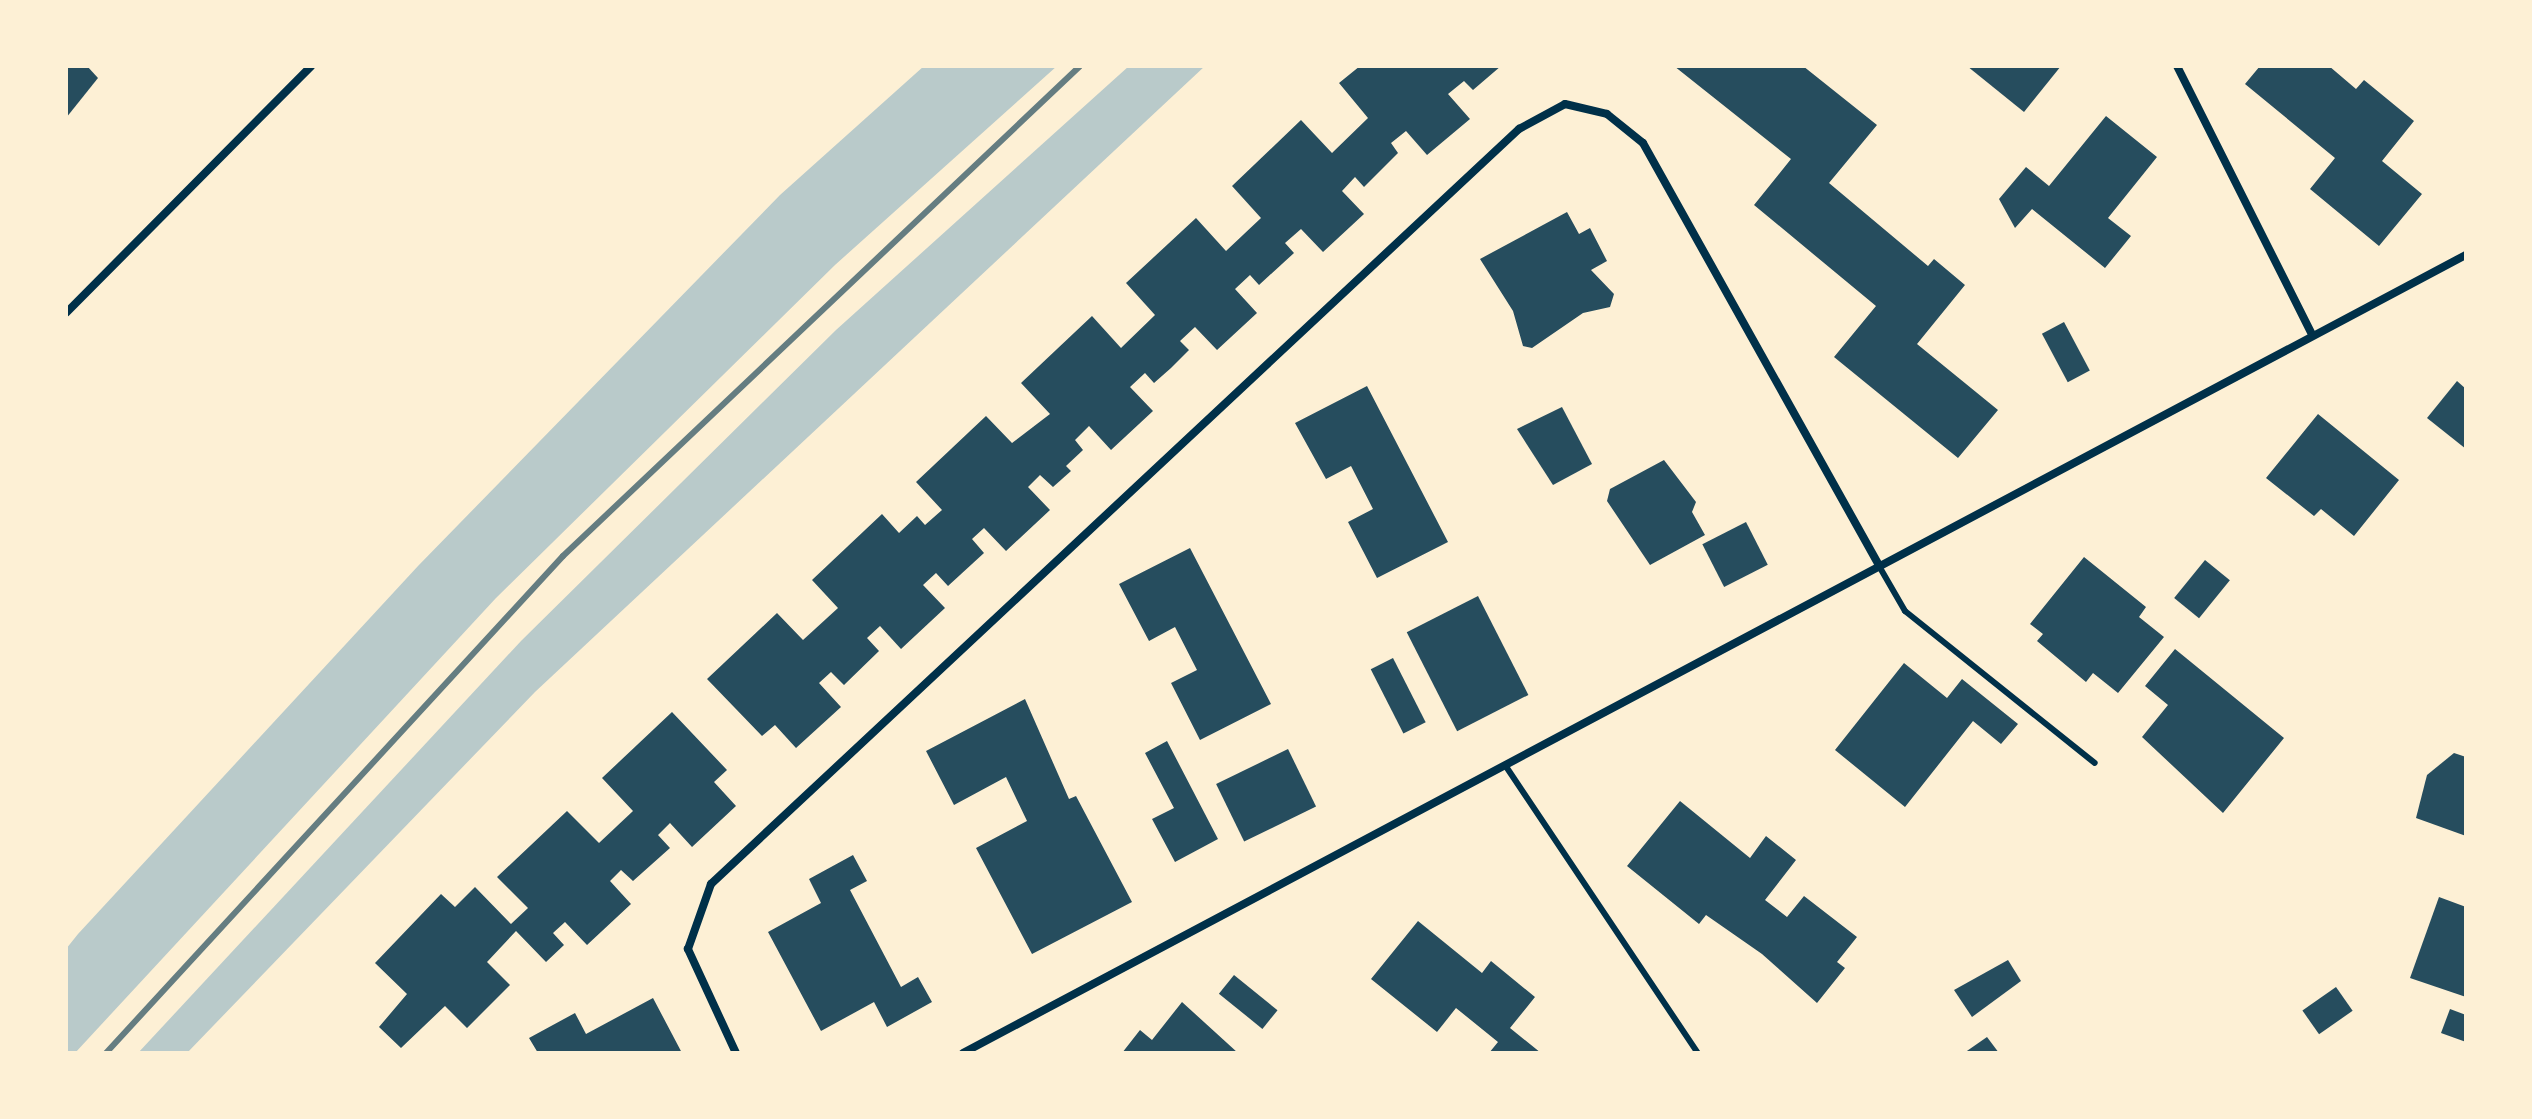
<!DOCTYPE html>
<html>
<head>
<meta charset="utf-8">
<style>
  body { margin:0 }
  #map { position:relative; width:2532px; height:1119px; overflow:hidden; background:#fdf0d5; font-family:"Source Sans 3",sans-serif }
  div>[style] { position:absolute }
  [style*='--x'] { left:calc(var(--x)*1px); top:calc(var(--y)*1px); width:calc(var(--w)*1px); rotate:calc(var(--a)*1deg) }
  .green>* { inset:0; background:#b9caca }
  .building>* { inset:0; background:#264d5e; transform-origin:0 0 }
  .service>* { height:6px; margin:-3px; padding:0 3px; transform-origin:3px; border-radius:3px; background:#003049 }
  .minor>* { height:8px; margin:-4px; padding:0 4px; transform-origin:4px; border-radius:4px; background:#003049 }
  .rail>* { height:6px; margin:-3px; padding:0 3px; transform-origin:3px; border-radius:3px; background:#657d81 }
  span { translate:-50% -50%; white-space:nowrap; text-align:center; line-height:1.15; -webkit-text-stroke:8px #fdf0d5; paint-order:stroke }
  .frame { position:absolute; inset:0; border:68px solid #fdf0d5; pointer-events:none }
</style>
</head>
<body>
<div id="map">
  <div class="green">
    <div style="clip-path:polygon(924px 66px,1057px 66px,835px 265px,496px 598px,75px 1053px,66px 1053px,66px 949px,78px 934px,418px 566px,780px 195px)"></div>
    <div style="clip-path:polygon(1129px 66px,1205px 66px,535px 692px,187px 1053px,138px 1053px,521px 641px,836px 330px)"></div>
  </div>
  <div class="building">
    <div style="clip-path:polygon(66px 66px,87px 66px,98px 78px,66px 118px)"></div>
    <div style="clip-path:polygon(1360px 66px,1501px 66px,1473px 90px,1464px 81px,1448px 94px,1470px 119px,1427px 155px,1406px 131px,1391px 143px,1398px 153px,1364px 187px,1355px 177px,1342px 191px,1364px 214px,1323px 252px,1301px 229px,1285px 243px,1294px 253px,1259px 285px,1250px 275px,1235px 289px,1257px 313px,1217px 350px,1195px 327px,1180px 341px,1189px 350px,1171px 368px,1154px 383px,1145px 373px,1130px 387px,1153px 411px,1111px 450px,1089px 426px,1075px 440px,1083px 450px,1066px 466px,1071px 471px,1053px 487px,1040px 475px,1028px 487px,1050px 510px,1006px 551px,984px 528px,972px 539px,984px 553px,948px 586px,936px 573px,923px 585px,945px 608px,901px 649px,880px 626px,867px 638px,879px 651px,844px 685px,831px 672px,819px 683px,841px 707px,796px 748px,775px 725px,762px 736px,707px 679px,777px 613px,803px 640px,838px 608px,812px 580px,882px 514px,899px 533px,917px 516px,925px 525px,942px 510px,916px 482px,986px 416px,1012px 443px,1050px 414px,1021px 383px,1092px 316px,1121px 348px,1155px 315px,1126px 283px,1196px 218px,1226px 251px,1261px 218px,1232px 186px,1301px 120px,1332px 153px,1368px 118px,1339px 83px)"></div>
    <div style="clip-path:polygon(1674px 66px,1803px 66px,1877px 125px,1829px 183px,1928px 266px,1934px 259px,1965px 285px,1917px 344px,1998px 410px,1958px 458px,1834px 357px,1876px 306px,1754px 205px,1791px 159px)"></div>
    <div style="clip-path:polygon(1967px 66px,2061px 66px,2024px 112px)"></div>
    <div style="clip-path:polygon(2260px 66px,2329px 66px,2356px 89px,2364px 80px,2414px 121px,2382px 161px,2422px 194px,2379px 246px,2310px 189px,2335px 158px,2245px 84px)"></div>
    <div style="clip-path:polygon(2106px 116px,2157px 157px,2108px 218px,2131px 236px,2105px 268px,2032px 209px,2015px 228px,1999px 199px,2026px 167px,2049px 186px)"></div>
    <div style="clip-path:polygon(1567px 212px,1579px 234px,1590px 228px,1607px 261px,1591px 270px,1614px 294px,1610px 307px,1583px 313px,1532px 348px,1523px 346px,1513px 311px,1480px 259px)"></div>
    <div style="left:2064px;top:322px;width:55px;height:25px;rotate:62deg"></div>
    <div style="clip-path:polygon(2457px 381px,2466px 389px,2466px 449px,2427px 418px)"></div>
    <div style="clip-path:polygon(1367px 386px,1448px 542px,1377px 578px,1348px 522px,1373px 509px,1351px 466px,1326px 479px,1295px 423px)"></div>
    <div style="clip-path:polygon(1562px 407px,1592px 464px,1553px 485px,1517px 429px)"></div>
    <div style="clip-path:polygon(2318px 414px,2399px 480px,2354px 536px,2321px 509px,2314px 516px,2266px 478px)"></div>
    <div style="clip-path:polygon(1664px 460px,1696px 502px,1692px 512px,1705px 535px,1650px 565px,1607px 501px,1610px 489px)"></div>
    <div style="left:1746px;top:522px;width:48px;height:49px;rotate:63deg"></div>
    <div style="clip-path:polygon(1190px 548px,1271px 704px,1200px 740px,1171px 683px,1197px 670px,1175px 627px,1149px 641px,1119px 584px)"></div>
    <div style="clip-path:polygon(2084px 557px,2146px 607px,2139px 617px,2164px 637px,2118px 693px,2093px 673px,2086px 682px,2037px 641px,2043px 634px,2030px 624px)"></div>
    <div style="left:2205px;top:560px;width:32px;height:49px;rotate:39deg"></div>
    <div style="left:1478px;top:596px;width:111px;height:80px;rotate:63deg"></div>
    <div style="clip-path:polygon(2175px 649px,2284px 738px,2223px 813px,2142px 737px,2168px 705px,2145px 686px)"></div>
    <div style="left:1393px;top:658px;width:72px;height:25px;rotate:63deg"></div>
    <div style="clip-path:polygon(1904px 663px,1947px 698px,1962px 679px,2018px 724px,2001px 744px,1973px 721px,1905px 807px,1835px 750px)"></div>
    <div style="clip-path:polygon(1025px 699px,1069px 799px,1076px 796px,1132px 902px,1032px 954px,976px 848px,1027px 821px,1006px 777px,954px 805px,926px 751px)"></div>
    <div style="clip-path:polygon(672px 712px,727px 770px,714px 782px,736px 806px,692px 847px,670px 823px,658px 835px,670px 848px,633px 881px,621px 870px,610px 881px,631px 904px,587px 945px,565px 922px,553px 933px,564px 945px,546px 962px,516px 931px,487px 962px,510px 985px,467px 1028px,445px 1006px,401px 1048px,379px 1027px,407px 994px,375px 963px,441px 894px,455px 907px,475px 887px,511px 924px,528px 908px,497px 877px,567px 811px,599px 843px,633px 811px,602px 778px)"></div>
    <div style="clip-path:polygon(1167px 741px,1218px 839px,1175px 862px,1152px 819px,1174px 808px,1145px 753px)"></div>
    <div style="left:1288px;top:749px;width:64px;height:80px;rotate:64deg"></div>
    <div style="clip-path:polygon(2454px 753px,2466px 757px,2466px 836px,2416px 818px,2427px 775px)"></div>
    <div style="clip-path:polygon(1680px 801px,1750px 858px,1766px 836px,1796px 860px,1765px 900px,1787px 917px,1804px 896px,1857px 937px,1837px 962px,1845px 968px,1817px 1003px,1762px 954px,1706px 915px,1699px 924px,1627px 866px)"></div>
    <div style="clip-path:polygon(853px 855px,867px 881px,850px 890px,901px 987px,918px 977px,932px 1002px,887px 1027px,874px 1002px,821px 1031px,768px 932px,821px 903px,809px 879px)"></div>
    <div style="clip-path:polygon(2439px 897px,2466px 907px,2466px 997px,2410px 978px)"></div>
    <div style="clip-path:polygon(1418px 921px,1482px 973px,1491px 961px,1535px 997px,1510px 1028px,1541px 1053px,1489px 1053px,1498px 1042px,1456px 1008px,1437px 1032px,1371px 979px)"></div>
    <div style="clip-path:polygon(2008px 960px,2021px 981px,1972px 1017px,1954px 990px)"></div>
    <div style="left:1234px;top:975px;width:56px;height:24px;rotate:39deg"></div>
    <div style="left:2336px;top:987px;width:29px;height:41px;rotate:55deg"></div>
    <div style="clip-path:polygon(653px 998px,682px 1053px,538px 1053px,529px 1038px,575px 1013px,586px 1034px)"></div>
    <div style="clip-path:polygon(1182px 1002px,1238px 1053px,1122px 1053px,1140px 1030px,1152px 1040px)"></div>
    <div style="clip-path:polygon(2450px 1009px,2466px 1015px,2466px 1042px,2441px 1033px)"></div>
    <div style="clip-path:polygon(1987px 1037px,1999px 1053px,1964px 1053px)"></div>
  </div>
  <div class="service">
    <div style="--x:1879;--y:566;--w:52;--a:60"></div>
    <div style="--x:1905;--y:611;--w:243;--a:38.7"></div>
    <div style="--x:1505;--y:765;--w:347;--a:56.2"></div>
  </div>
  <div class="minor">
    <div style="--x:2177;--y:66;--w:299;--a:63.3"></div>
    <div style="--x:66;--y:313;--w:348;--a:-45.2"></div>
    <div style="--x:736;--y:1053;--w:115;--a:-114.8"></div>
    <div style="--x:688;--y:949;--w:69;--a:-70.5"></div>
    <div style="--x:711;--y:884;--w:1106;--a:-43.06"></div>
    <div style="--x:1519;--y:129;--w:52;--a:-28.5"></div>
    <div style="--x:1565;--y:104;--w:43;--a:13.4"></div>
    <div style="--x:1607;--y:114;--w:46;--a:38.9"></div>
    <div style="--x:1643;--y:143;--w:484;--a:60.8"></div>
    <div style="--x:963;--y:1053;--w:1702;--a:-27.97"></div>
  </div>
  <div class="rail">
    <div style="--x:106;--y:1053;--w:675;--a:-47.4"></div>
    <div style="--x:563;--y:556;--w:712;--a:-43.46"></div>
  </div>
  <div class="frame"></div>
</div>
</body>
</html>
